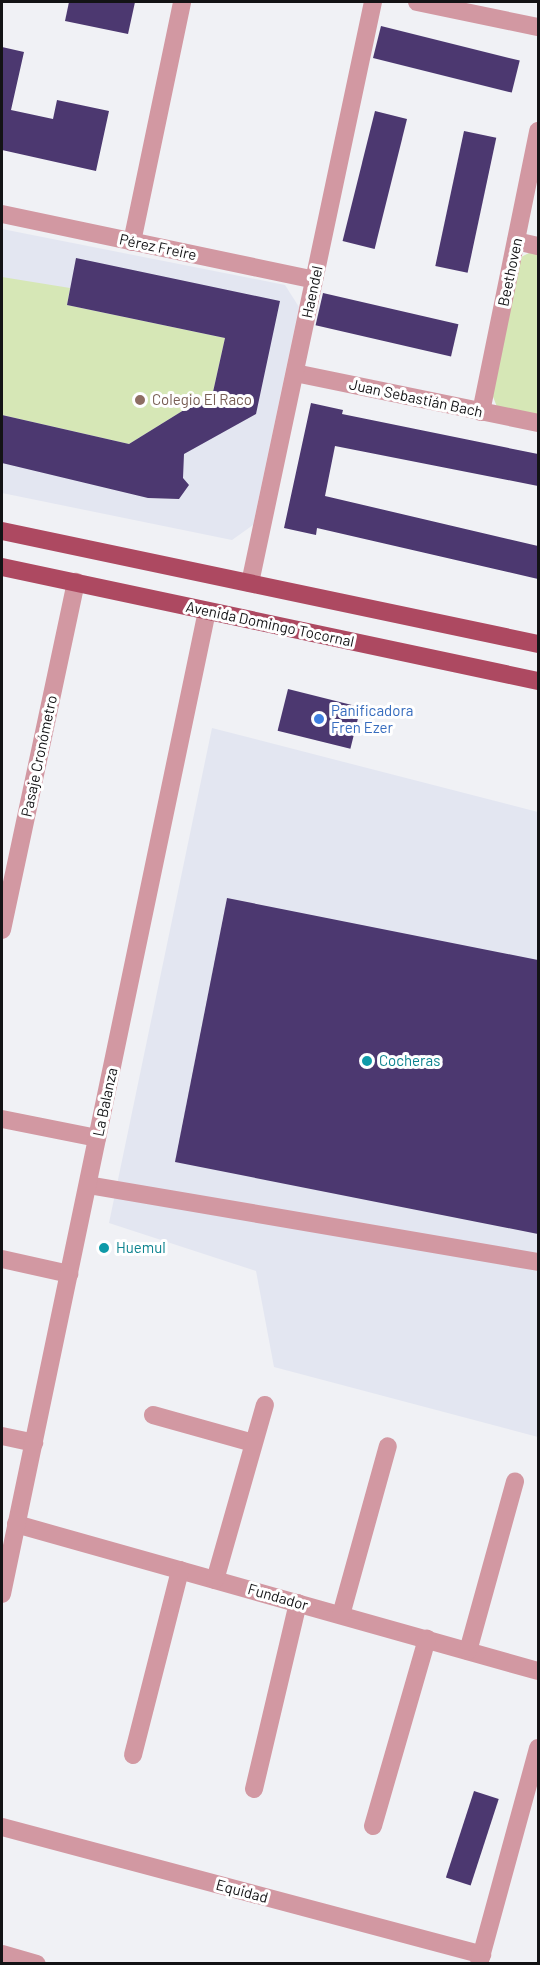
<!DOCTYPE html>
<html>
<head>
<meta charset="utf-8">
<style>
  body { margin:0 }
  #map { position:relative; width:540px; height:1965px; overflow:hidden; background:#f0f1f5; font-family:Barlow,sans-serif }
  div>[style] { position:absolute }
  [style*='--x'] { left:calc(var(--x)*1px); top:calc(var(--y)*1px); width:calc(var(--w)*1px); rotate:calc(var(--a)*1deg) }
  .built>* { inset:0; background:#e3e6f1 }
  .green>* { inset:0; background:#d6e7b6 }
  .building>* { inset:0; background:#4c3870; transform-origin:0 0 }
  .minor>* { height:18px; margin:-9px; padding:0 9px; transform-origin:9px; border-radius:9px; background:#d298a2 }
  .major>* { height:18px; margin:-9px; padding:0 9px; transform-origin:9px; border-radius:9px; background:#ad4961 }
  .dots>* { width:16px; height:16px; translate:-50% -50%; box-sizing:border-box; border:3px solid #fff; border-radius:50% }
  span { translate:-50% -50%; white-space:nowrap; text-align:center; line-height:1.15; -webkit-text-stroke:6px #fff; paint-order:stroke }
  .street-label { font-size:15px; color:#131315 }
  .education-label { font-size:15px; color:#785e54 }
  .left { translate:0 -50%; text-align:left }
  .shop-label { font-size:15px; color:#366cbe }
  .culture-label { font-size:15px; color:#0d838f }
  .frame { position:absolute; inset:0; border:3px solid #131315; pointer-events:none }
</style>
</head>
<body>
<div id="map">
  <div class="built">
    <div style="clip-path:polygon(2px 229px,285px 285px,299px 307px,253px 525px,232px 540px,2px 493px)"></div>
    <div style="clip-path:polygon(212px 728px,538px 812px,538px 1437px,274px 1367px,256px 1271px,109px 1223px)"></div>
  </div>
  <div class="green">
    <div style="clip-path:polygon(533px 251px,538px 252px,538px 416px,497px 407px,492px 394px,521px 257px)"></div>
    <div style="clip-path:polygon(2px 277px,70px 288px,67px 305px,225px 338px,213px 392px,129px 444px,2px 415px)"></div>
  </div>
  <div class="building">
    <div style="clip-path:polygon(69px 2px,135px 2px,128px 34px,65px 21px)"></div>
    <div style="left:381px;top:26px;width:143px;height:33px;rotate:14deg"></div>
    <div style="clip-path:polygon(2px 47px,24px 52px,11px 110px,53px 119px,57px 100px,109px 111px,96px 171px,2px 150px)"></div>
    <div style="left:375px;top:111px;width:33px;height:134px;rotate:14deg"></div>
    <div style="left:464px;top:131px;width:33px;height:138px;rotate:12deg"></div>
    <div style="clip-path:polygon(76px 258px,280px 301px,256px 414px,184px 454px,183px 478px,189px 485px,179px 499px,148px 498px,2px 463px,2px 415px,129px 444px,213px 392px,225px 338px,67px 305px)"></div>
    <div style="left:323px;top:293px;width:139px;height:33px;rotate:13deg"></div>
    <div style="clip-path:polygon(311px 403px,343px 410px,342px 414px,538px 454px,538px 486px,335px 446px,325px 496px,538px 546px,538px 579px,317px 528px,316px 535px,284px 528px)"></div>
    <div style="left:288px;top:689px;width:75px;height:43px;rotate:14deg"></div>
    <div style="clip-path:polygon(227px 898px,538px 960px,538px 1234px,175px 1162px)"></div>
    <div style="left:474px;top:1791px;width:26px;height:91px;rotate:18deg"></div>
  </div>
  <div class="minor">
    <div style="--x:417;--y:2;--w:124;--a:11.7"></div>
    <div style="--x:2;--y:214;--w:319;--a:11.9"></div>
    <div style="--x:516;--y:241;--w:23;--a:13"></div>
    <div style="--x:132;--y:242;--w:245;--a:-78.2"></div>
    <div style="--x:295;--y:373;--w:248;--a:11.6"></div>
    <div style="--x:481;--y:412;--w:287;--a:-78.5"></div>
    <div style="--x:250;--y:583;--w:594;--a:-78.05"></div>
    <div style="--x:2;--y:930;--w:356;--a:-78"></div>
    <div style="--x:2;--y:1119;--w:97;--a:11.3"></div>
    <div style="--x:88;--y:1185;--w:457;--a:9.7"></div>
    <div style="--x:2;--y:1259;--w:69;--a:12.6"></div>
    <div style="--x:153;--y:1415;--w:104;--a:15.6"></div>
    <div style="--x:2;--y:1436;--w:33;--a:12"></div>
    <div style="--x:16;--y:1524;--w:542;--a:15.73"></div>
    <div style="--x:215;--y:1580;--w:182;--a:-74.1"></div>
    <div style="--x:2;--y:1594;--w:1004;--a:-78.22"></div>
    <div style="--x:341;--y:1615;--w:175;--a:-74.5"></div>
    <div style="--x:468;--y:1651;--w:176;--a:-74.5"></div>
    <div style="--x:133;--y:1755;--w:191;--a:-75.7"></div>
    <div style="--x:254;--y:1789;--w:191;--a:-76.7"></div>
    <div style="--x:373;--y:1826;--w:195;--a:-73.9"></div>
    <div style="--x:2;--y:1827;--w:497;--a:14.9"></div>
    <div style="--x:2;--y:1954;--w:36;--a:16"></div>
    <div style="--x:479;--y:1964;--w:224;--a:-74.7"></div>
  </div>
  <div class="major">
    <div style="--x:2;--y:531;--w:548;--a:11.9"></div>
    <div style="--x:2;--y:567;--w:548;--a:12.01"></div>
  </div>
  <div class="dots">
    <div style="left:140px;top:400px;background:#8d6e63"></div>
    <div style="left:319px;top:719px;background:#3f7fe0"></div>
    <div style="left:367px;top:1061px;background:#0f9aa8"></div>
    <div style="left:104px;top:1248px;background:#0f9aa8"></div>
  </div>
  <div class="street-label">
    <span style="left:158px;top:247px;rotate:12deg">Pérez Freire</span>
    <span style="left:510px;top:272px;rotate:-78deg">Beethoven</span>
    <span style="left:312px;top:292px;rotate:-78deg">Haendel</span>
    <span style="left:416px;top:398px;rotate:12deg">Juan Sebastián Bach</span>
    <span style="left:270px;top:624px;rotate:12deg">Avenida Domingo Tocornal</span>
    <span style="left:39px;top:756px;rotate:-78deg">Pasaje Cronómetro</span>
    <span style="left:105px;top:1102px;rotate:-78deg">La Balanza</span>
    <span style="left:278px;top:1597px;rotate:16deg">Fundador</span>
    <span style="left:242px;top:1891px;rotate:15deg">Equidad</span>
  </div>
  <div class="education-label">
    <span class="left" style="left:152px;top:400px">Colegio El Raco</span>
  </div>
  <div class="shop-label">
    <span class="left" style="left:331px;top:719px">Panificadora<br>Fren Ezer</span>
  </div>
  <div class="culture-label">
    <span class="left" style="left:379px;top:1061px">Cocheras</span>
    <span class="left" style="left:116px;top:1248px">Huemul</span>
  </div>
  <div class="frame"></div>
</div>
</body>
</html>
